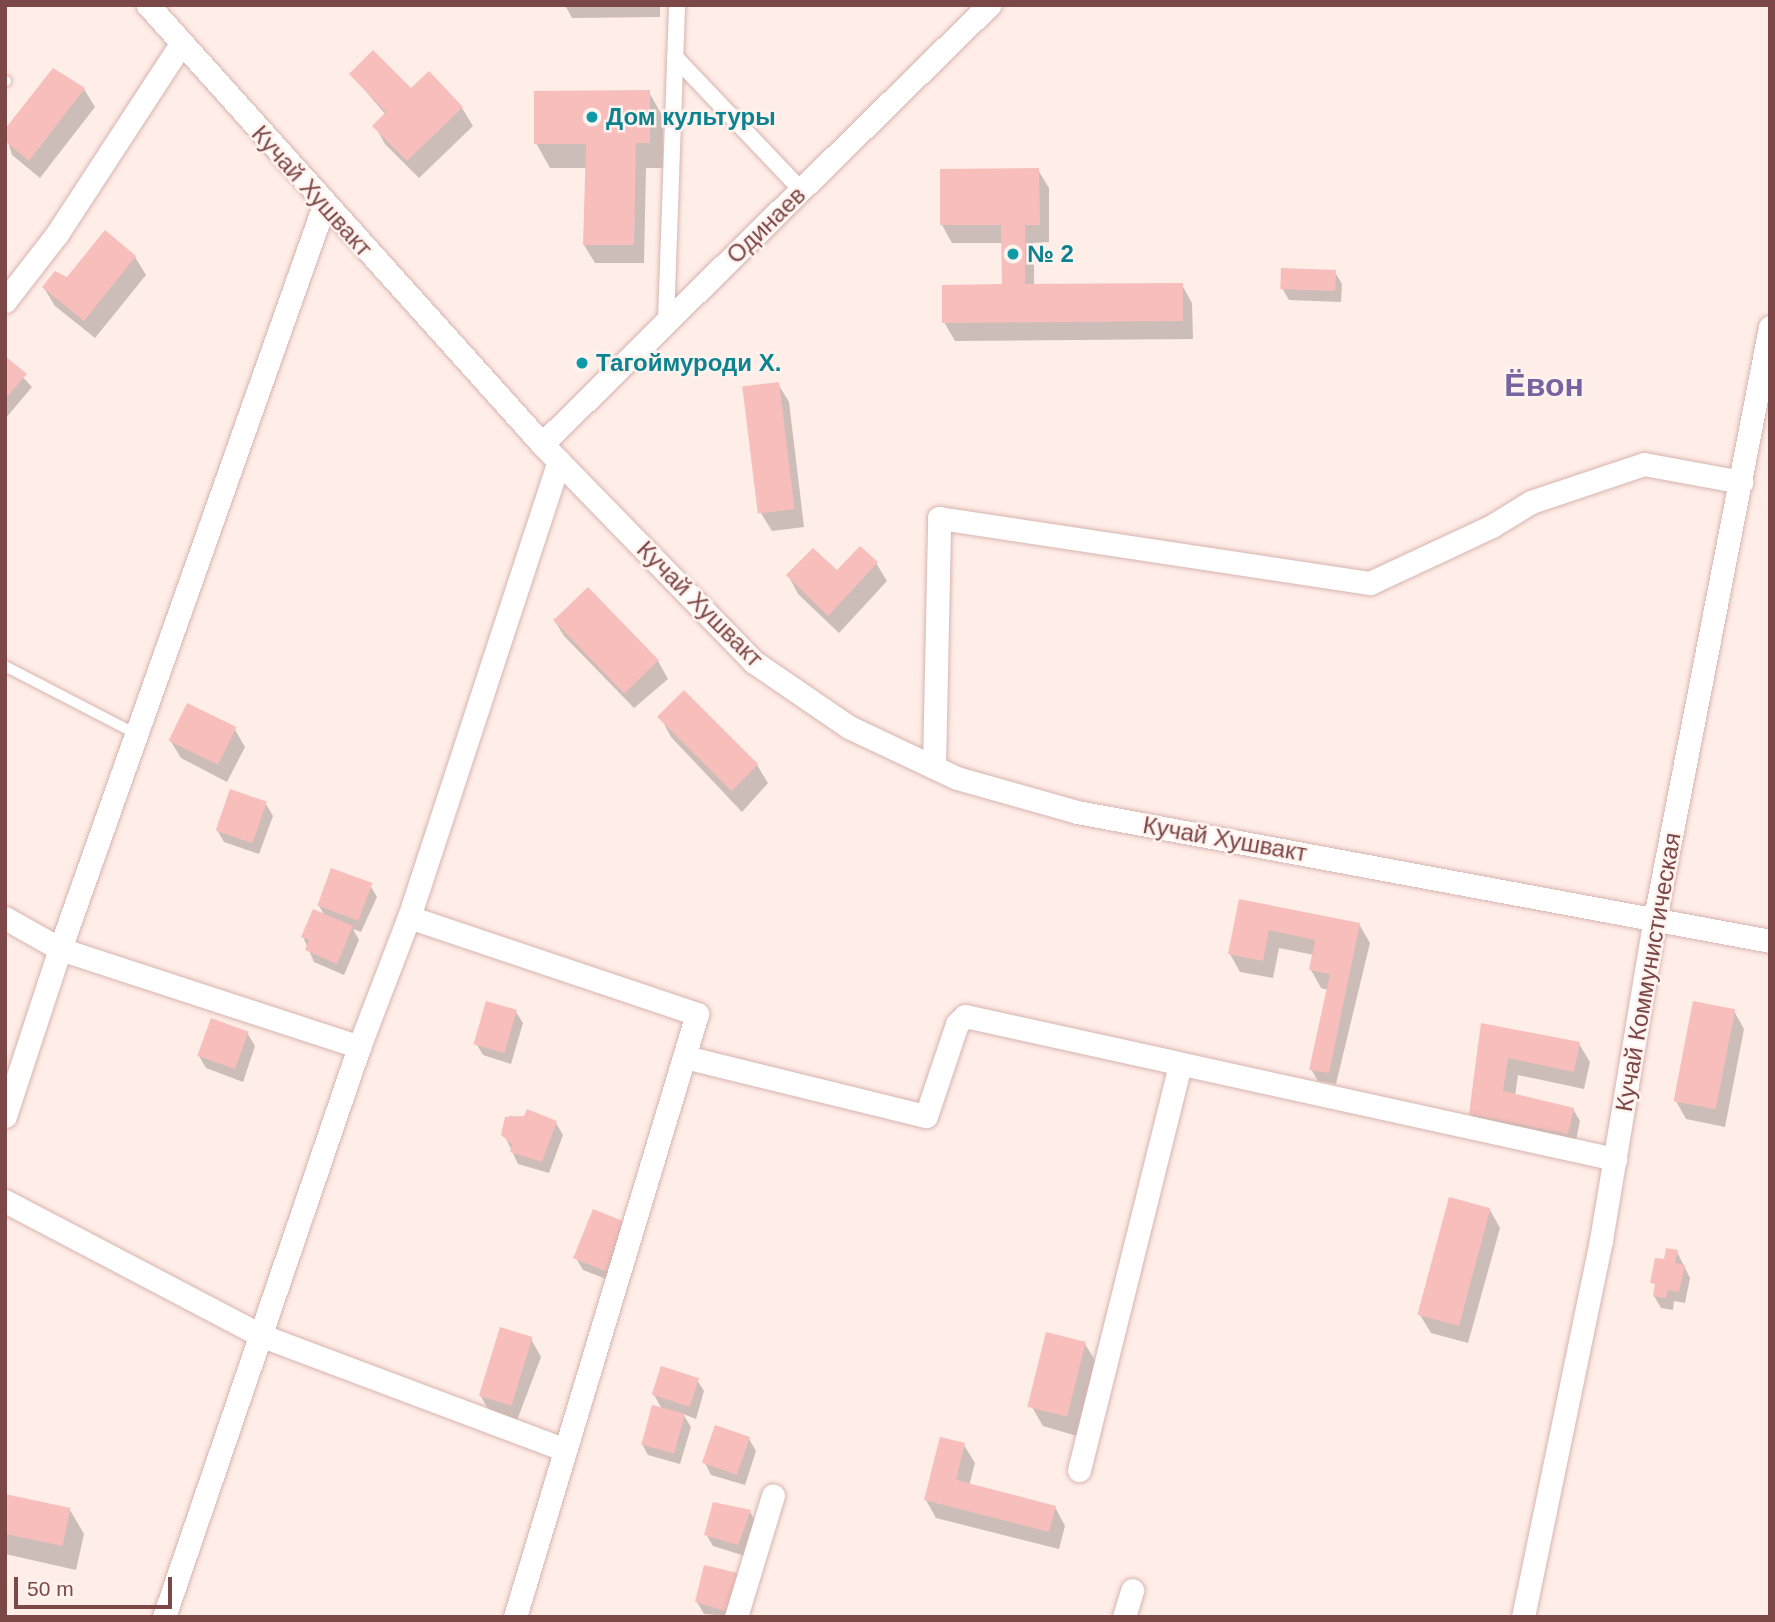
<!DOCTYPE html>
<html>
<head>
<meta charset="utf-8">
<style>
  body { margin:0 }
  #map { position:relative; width:1775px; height:1622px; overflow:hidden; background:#ffede7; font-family:Arial,sans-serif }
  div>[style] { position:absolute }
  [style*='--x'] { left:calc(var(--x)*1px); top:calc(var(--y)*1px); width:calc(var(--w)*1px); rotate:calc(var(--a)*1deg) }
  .shadow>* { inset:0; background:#0003 }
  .building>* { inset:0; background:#f7bebb; transform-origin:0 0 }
  .roads { filter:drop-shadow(0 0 2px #d7b4b0) drop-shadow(0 0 2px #d7b4b0) }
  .service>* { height:10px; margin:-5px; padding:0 5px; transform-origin:5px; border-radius:5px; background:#fff }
  .pedestrian>* { height:16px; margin:-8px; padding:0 8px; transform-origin:8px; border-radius:8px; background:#fff }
  .minor>* { height:23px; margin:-11.5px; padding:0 11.5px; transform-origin:11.5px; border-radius:11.5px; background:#fff }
  .dots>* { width:19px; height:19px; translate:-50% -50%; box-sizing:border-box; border:4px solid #fff3ef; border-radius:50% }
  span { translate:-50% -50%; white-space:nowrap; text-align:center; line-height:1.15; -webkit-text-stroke:5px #fff3ef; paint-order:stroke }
  .culture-label { font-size:24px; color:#0d838f; font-weight:700 }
  .left { translate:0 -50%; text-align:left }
  .street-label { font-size:24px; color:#7c4847 }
  .district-label { font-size:32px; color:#76639f; font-weight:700 }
  .frame { position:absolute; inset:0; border:7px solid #7c4847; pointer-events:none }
  .scale { position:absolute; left:14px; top:1577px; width:158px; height:32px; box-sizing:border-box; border:4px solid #7c4847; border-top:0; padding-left:9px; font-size:21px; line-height:24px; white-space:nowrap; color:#7c4847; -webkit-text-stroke:5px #fff3ef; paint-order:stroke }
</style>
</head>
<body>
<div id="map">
  <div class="shadow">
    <div style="clip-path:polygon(565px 5px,660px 5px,660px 17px,572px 18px)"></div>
    <div style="clip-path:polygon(351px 74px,462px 108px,473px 126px,419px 178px,385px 144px,375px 126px,386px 115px)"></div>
    <div style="clip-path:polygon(84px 89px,95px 107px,40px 178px,12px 155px,5px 132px)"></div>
    <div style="clip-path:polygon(649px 92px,663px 117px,663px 168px,646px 168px,644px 263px,595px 263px,584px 245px,587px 168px,550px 168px,536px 143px)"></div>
    <div style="clip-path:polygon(1038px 170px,1049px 188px,1049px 242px,1034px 243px,1034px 286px,1182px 285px,1192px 303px,1193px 339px,955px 341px,944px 322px,1003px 286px,1003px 243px,952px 243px,942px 225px)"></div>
    <div style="clip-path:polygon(135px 257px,146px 275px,95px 338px,55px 306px,44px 288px)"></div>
    <div style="clip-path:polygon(1335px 272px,1342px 284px,1341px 302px,1289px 300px,1282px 288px)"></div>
    <div style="clip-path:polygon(5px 358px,32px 387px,5px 419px)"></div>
    <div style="clip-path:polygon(778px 384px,789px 402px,804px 527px,772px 531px,761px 513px)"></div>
    <div style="clip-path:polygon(876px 563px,887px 581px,839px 633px,798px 594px,788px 575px,837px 573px)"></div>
    <div style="clip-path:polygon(553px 618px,658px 661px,668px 679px,634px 708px,564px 636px)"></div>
    <div style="clip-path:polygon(661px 718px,757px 765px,768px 783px,742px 812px,671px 737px)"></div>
    <div style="clip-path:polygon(234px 728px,245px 747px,227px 782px,181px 758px,170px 740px)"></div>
    <div style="clip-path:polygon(266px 804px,273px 816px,259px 854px,224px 842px,217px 830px)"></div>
    <div style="clip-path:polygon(370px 885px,377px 897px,361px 932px,353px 929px,359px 940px,344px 975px,314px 962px,303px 937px,325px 916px,319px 906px)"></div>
    <div style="clip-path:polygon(1241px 901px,1359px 924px,1370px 943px,1336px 1084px,1318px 1081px,1311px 1069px,1328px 990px,1321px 988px,1311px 970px,1314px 955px,1279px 948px,1273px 978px,1240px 972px,1230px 954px)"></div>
    <div style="clip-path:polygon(1734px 1011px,1744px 1029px,1725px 1127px,1686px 1119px,1676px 1101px)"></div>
    <div style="clip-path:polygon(516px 1012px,523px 1023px,511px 1064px,483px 1055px,476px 1043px)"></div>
    <div style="clip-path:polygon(1483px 1025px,1579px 1044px,1590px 1062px,1584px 1089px,1518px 1075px,1515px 1096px,1573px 1109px,1580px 1121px,1575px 1145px,1481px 1132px,1471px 1114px)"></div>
    <div style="clip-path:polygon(248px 1034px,255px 1046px,243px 1082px,206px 1068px,199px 1056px)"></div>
    <div style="clip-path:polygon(510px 1116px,556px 1123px,563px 1135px,549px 1173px,518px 1164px,502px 1130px)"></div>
    <div style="clip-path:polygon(1490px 1210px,1500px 1228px,1468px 1343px,1431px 1333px,1420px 1315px)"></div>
    <div style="clip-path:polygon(625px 1223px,614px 1282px,583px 1270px,576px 1258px)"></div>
    <div style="clip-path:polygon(1677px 1252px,1690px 1278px,1685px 1303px,1674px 1301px,1673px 1310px,1661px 1308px,1654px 1296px,1665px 1261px)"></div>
    <div style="clip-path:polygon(531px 1339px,541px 1357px,516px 1423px,491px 1414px,480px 1395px)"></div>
    <div style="clip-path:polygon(1085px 1344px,1096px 1362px,1077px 1436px,1043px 1426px,1032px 1407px)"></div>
    <div style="clip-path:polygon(697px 1380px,704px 1391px,696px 1419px,683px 1414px,691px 1427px,680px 1464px,648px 1455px,642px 1444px,662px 1409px,654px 1395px)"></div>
    <div style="clip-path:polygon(749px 1439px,756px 1451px,745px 1485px,711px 1475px,705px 1463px)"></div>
    <div style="clip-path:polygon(964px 1445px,975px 1463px,969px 1486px,1055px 1507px,1065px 1526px,1059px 1549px,936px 1518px,926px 1500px)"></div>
    <div style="clip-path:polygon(5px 1496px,70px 1510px,84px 1534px,76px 1570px,5px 1554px)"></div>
    <div style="clip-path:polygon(750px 1512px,757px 1524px,745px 1556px,713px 1546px,706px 1534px)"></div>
    <div style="clip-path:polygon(747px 1587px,737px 1617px,704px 1614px,697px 1602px)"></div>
  </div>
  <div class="building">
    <div style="clip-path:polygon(373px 50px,411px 88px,429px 71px,463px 107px,407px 161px,372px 126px,386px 112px,349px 74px)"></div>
    <div style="clip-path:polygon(53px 68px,85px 88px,29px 161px,5px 141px,5px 129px)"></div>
    <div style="clip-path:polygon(650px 90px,650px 143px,636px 143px,634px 245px,583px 245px,586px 144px,534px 144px,534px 91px)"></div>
    <div style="clip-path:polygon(1039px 168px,1040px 225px,1025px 225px,1025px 284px,1183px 283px,1183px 321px,942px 323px,942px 285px,1002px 284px,1001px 225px,940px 225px,940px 169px)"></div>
    <div style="clip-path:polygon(105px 230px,136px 256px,84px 321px,42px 287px,55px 271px,67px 277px)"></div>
    <div style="left:1281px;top:268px;width:55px;height:21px;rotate:2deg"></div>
    <div style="clip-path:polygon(5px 356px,27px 374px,5px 399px)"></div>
    <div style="left:779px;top:382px;width:128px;height:37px;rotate:83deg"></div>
    <div style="clip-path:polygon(860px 546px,878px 562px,828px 616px,786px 575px,813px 548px,837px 570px)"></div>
    <div style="left:588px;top:587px;width:102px;height:48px;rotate:46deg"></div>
    <div style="left:684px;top:690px;width:105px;height:38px;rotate:45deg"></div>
    <div style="left:187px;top:703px;width:55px;height:42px;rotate:26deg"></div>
    <div style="left:230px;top:789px;width:39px;height:44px;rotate:19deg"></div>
    <div style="left:331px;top:868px;width:44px;height:40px;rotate:20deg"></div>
    <div style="clip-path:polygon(1239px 899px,1360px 923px,1329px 1073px,1309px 1070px,1330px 974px,1309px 970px,1315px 940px,1269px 930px,1263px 961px,1228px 954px)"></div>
    <div style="clip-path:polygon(313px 909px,353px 926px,337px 964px,305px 950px,309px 940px,301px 937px)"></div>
    <div style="left:486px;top:1001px;width:32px;height:45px;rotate:16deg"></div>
    <div style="left:1693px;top:1001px;width:43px;height:102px;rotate:11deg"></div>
    <div style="left:211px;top:1018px;width:40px;height:40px;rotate:20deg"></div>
    <div style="clip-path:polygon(1481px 1023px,1580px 1042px,1574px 1072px,1508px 1058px,1503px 1091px,1574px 1108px,1568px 1134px,1469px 1114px)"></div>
    <div style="clip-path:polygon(527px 1109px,557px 1121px,542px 1162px,510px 1152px,512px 1144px,501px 1135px,505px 1117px,524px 1116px)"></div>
    <div style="left:1449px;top:1197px;width:43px;height:122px;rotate:15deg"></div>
    <div style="left:593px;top:1209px;width:35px;height:53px;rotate:22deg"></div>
    <div style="clip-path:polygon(1666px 1248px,1678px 1250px,1675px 1263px,1685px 1265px,1679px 1292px,1668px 1290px,1666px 1298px,1653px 1296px,1655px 1284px,1650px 1283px,1655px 1258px,1664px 1259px)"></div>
    <div style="left:500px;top:1327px;width:34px;height:72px;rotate:17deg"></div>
    <div style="left:1046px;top:1332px;width:41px;height:77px;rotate:14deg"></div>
    <div style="left:661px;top:1366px;width:40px;height:30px;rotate:18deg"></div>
    <div style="left:652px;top:1405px;width:34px;height:41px;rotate:15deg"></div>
    <div style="left:715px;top:1425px;width:37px;height:40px;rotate:19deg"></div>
    <div style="clip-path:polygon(940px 1437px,965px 1443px,956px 1480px,1056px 1506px,1049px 1532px,924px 1500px)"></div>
    <div style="left:5px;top:1494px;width:67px;height:39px;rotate:12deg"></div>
    <div style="clip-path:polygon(713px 1502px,751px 1510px,738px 1545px,704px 1535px)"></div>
    <div style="clip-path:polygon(704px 1565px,742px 1574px,728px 1612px,695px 1602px)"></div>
  </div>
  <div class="roads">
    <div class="service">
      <div style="--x:5;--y:81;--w:1;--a:0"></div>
      <div style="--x:5;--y:666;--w:148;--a:27.4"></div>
    </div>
    <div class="pedestrian">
      <div style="--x:675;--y:57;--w:183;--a:46.5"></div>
      <div style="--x:666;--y:322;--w:317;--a:-88"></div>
    </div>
    <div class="minor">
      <div style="--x:148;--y:5;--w:590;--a:48.09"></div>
      <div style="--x:542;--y:444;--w:304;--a:45.8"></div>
      <div style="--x:754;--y:662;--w:115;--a:34.4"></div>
      <div style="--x:849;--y:727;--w:119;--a:25.3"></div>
      <div style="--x:957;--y:778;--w:125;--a:15.8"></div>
      <div style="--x:1077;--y:812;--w:705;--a:10.54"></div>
      <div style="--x:5;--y:301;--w:85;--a:-52.2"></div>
      <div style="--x:57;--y:234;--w:227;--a:-56.9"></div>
      <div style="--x:542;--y:444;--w:627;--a:-44.48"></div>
      <div style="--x:934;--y:767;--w:249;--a:-88.8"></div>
      <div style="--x:939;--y:518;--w:436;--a:8.6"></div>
      <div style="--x:1370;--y:583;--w:135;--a:-25"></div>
      <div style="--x:1492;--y:526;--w:46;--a:-31.6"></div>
      <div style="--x:1531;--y:502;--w:119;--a:-18.6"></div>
      <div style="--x:1644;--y:464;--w:99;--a:10.5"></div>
      <div style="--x:409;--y:917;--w:304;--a:18.6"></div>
      <div style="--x:697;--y:1014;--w:630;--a:106.8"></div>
      <div style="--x:5;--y:918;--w:63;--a:29.4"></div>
      <div style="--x:60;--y:949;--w:315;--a:18.1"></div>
      <div style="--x:685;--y:1057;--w:248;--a:13.8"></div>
      <div style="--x:926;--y:1116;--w:97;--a:-71.4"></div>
      <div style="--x:957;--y:1024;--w:11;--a:-45"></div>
      <div style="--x:965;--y:1016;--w:666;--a:12.41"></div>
      <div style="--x:5;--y:1116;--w:176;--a:-71.8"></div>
      <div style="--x:60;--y:949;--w:789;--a:-70.46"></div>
      <div style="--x:5;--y:1201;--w:288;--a:27.7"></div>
      <div style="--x:260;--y:1335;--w:325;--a:20.6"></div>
      <div style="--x:1079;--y:1470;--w:418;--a:-76"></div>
      <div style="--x:164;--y:1617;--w:602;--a:-71.11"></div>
      <div style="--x:359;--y:1047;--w:139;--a:-69"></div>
      <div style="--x:409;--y:917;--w:480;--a:-71.8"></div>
      <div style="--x:736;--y:1617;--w:127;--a:-73.1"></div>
      <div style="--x:1124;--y:1617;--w:28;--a:-73"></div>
      <div style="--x:1523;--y:1617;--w:385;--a:-78.3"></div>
      <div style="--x:1601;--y:1240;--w:326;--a:-80.5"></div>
      <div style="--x:1655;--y:918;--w:602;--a:-78.99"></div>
    </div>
  </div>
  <div class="dots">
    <div style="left:592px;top:117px;background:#0f9aa8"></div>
    <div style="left:1013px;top:254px;background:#0f9aa8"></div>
    <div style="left:582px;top:363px;background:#0f9aa8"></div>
  </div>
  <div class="culture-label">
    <span class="left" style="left:606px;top:117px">Дом культуры</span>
    <span class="left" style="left:1027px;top:254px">№ 2</span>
    <span class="left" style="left:596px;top:363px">Тагоймуроди Х.</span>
  </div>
  <div class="street-label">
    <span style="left:312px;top:191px;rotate:48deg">Кучай Хушвакт</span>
    <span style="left:766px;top:225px;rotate:-44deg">Одинаев</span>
    <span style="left:700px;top:604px;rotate:45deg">Кучай Хушвакт</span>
    <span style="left:1225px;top:839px;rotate:10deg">Кучай Хушвакт</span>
    <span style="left:1648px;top:972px;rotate:-80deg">Кучай Коммунистическая</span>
  </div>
  <div class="district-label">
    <span style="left:1544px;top:385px">Ёвон</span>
  </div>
  <div class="frame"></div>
  <div class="scale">50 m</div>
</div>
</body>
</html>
